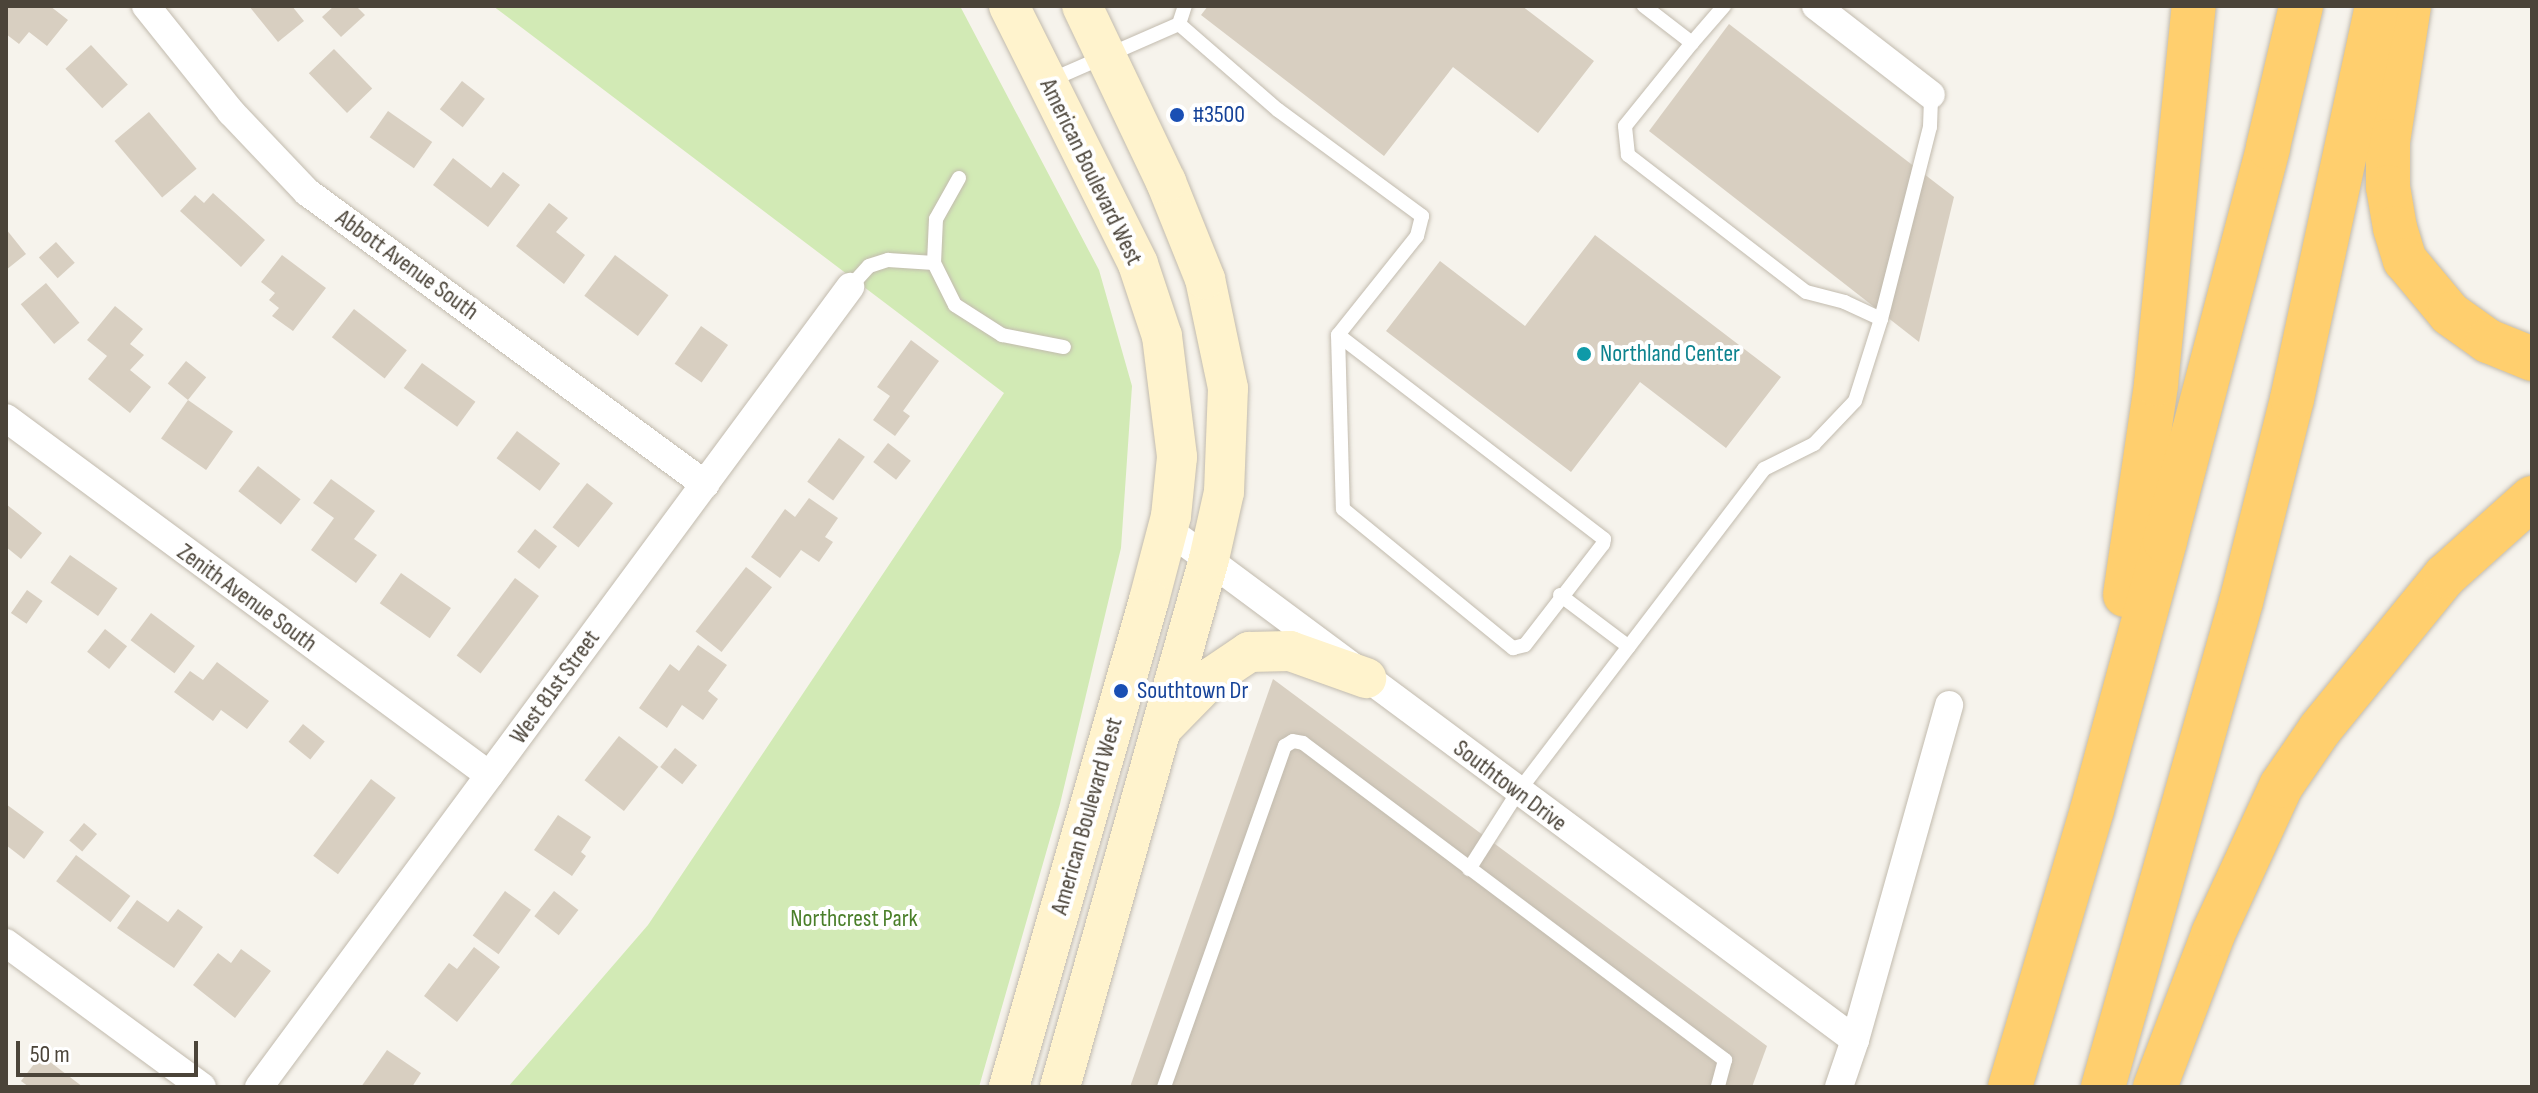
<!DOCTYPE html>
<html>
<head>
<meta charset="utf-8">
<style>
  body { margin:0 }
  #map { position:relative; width:2538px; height:1093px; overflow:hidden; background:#f6f3ec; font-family:"Sofia Sans Condensed",sans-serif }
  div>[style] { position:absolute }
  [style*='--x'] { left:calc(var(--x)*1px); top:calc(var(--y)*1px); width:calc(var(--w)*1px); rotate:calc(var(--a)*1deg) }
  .green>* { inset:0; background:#d2eab5 }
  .building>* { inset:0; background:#d8cfc1; transform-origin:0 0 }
  .roads { filter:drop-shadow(0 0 2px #c2bbae) drop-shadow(0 0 2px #c2bbae) }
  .lane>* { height:14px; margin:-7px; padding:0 7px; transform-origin:7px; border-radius:7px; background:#fff }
  .street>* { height:28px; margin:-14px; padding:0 14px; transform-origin:14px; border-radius:14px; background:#fff }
  .secondary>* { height:40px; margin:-20px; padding:0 20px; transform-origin:20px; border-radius:20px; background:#fff3cd }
  .highway>* { height:44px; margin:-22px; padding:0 22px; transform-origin:22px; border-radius:22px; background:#ffcf6e }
  .dots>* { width:22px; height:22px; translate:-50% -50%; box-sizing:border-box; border:4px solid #fff; border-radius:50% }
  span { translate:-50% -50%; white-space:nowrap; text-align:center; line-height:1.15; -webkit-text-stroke:8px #fff; paint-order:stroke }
  .transit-label { font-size:24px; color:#164399 }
  .left { translate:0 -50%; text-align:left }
  .street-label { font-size:24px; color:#4b4439 }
  .culture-label { font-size:24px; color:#0d838f }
  .park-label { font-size:24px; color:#4a7f2a }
  .frame { position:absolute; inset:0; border:8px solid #4b4439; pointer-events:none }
  .scale { position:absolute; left:16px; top:1041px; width:182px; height:36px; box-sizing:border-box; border:4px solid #4b4439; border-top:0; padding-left:10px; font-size:24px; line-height:28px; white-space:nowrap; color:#4b4439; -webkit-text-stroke:6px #fff; paint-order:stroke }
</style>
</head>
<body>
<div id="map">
  <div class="green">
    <div style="clip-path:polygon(493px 6px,960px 6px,1099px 270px,1132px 386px,1121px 548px,1060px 804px,979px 1087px,508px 1087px,648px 925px,1004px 393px)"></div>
  </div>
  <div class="building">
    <div style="clip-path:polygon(6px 6px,50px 6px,68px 20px,47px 46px,29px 32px,19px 44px,6px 34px)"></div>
    <div style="clip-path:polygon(249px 6px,292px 6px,304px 21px,278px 42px)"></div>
    <div style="clip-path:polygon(334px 6px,356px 6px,365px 15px,341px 37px,322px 17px)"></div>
    <div style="clip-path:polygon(1208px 6px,1522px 6px,1594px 61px,1538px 133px,1453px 67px,1384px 156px,1201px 15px)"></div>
    <div style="clip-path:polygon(1729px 24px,1954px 197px,1919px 342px,1649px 131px)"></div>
    <div style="left:91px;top:45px;width:54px;height:35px;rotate:47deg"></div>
    <div style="left:334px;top:49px;width:55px;height:35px;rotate:46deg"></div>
    <div style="left:462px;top:81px;width:29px;height:36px;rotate:38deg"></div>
    <div style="left:388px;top:111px;width:54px;height:32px;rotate:35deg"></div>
    <div style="left:149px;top:112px;width:74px;height:45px;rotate:50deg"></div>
    <div style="clip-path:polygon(453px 158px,491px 188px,503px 172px,520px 185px,488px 227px,433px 185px)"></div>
    <div style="clip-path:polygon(213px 193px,265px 240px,241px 267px,180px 211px,195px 195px,204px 203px)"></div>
    <div style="clip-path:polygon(549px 203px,568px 218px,556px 232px,585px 255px,564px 284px,516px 246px)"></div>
    <div style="clip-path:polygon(6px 229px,26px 254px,6px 270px)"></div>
    <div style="clip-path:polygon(1595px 235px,1781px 377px,1726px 448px,1640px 382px,1571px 472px,1386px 331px,1440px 261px,1525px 326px)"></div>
    <div style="left:56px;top:242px;width:28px;height:23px;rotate:48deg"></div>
    <div style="clip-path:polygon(282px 255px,326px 288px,293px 331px,272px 316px,279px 308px,269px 300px,275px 293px,261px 282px)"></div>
    <div style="left:615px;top:255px;width:67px;height:51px;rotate:37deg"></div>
    <div style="left:46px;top:283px;width:52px;height:33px;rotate:50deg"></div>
    <div style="clip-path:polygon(115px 306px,143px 329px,130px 344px,144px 355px,130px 370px,151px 387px,130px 413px,88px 379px,107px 356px,87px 340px)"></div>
    <div style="left:354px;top:309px;width:67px;height:36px;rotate:38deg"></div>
    <div style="left:701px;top:326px;width:33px;height:46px;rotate:35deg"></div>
    <div style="clip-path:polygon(911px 340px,939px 361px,903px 411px,910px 416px,895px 436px,873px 420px,890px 396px,877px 387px)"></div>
    <div style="left:186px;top:361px;width:26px;height:29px;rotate:39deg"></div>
    <div style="left:422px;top:363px;width:66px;height:31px;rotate:36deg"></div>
    <div style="left:188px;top:400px;width:55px;height:47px;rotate:35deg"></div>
    <div style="left:517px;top:431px;width:54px;height:34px;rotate:37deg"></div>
    <div style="left:839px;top:438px;width:32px;height:54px;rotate:36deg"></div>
    <div style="left:888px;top:443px;width:29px;height:24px;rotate:38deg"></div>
    <div style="left:258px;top:466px;width:54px;height:32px;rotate:38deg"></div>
    <div style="clip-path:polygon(331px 479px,375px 511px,354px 539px,377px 555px,356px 583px,311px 550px,334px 518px,313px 503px)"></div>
    <div style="left:587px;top:483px;width:33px;height:56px;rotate:38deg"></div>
    <div style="clip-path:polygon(809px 498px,838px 518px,825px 537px,833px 542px,819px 562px,801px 550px,780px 578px,751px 557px,785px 509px,795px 517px)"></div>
    <div style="clip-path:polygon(6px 504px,42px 533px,21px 559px,6px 547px)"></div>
    <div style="left:535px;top:529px;width:28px;height:29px;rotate:38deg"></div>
    <div style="left:70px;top:555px;width:58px;height:34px;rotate:35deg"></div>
    <div style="left:746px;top:567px;width:33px;height:82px;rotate:38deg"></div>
    <div style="left:401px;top:573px;width:61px;height:37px;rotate:35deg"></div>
    <div style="left:515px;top:578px;width:30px;height:97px;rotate:37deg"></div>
    <div style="left:27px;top:590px;width:19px;height:28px;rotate:35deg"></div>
    <div style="left:151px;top:613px;width:55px;height:34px;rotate:37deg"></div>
    <div style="left:105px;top:629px;width:28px;height:29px;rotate:38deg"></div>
    <div style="clip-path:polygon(698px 645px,727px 665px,708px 691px,718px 699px,703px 720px,682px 705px,667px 728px,639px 708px,670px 664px,679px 671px)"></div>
    <div style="clip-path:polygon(217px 662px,269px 701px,247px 729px,221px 710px,213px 721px,174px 692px,190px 671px,203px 680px)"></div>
    <div style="clip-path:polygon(1273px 679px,1767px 1046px,1752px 1087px,1130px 1087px)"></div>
    <div style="left:303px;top:724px;width:28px;height:23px;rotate:39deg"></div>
    <div style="left:619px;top:736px;width:50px;height:56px;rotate:38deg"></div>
    <div style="left:675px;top:748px;width:28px;height:24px;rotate:38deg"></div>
    <div style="left:371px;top:779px;width:31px;height:96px;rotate:37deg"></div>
    <div style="clip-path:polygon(6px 804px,44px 832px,24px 859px,6px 845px)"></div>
    <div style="clip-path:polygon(558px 815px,591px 837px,581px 852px,586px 856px,572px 876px,534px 850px)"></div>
    <div style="left:84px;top:823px;width:17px;height:23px;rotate:40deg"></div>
    <div style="left:76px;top:855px;width:68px;height:33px;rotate:37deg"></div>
    <div style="left:505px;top:891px;width:32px;height:55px;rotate:36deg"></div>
    <div style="left:554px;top:891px;width:31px;height:32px;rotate:38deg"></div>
    <div style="clip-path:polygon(137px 900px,168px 922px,178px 909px,203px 927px,174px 968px,117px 928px)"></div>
    <div style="clip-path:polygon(474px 947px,500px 967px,457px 1022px,424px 996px,449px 963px,457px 969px)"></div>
    <div style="clip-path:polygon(241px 949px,271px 971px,235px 1018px,193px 985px,218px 953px,231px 963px)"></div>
    <div style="clip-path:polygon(387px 1050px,421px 1073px,412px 1087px,361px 1087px)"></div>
    <div style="clip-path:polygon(41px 1055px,83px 1087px,29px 1087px,21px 1081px)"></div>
  </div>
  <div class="roads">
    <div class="lane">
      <div style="--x:1179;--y:24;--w:131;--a:41"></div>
      <div style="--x:1278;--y:110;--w:179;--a:36.4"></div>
      <div style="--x:1422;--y:216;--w:21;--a:104"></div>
      <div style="--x:1417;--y:236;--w:127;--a:128.6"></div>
      <div style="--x:1338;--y:335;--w:174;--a:88.4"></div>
      <div style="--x:1343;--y:509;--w:220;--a:39.3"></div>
      <div style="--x:1513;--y:648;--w:12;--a:-14"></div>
      <div style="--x:1525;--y:645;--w:128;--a:-52.3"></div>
      <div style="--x:1603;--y:544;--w:5;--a:-79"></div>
      <div style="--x:1604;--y:539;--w:335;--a:-142.5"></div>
      <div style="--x:1692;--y:43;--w:49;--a:-49.1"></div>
      <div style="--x:1051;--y:80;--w:140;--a:-23.6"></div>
      <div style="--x:1179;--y:24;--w:19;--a:-72"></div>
      <div style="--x:959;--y:178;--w:47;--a:119.3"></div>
      <div style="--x:936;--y:219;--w:44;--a:92.6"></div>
      <div style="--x:934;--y:263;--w:47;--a:63.4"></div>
      <div style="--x:955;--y:305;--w:56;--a:32.6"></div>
      <div style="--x:1002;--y:335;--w:63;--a:11"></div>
      <div style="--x:850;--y:287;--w:28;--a:-48"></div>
      <div style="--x:869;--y:266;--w:20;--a:-18"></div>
      <div style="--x:888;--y:260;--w:46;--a:3.7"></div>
      <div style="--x:1881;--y:319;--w:198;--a:-75.7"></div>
      <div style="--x:1930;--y:127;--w:32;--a:-88"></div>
      <div style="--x:1560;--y:595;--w:86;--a:37"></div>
      <div style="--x:1469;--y:869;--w:91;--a:-57.5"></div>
      <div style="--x:1518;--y:792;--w:406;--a:-52.7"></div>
      <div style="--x:1764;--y:469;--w:56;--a:-26.6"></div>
      <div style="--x:1814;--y:444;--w:59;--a:-46.4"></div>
      <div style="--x:1855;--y:401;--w:86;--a:-72.4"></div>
      <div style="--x:1881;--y:319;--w:40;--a:-155"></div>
      <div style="--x:1845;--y:302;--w:40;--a:-165.6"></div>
      <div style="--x:1806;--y:292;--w:225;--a:-142.4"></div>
      <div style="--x:1628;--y:155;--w:29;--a:-96"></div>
      <div style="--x:1625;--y:126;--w:107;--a:-51.1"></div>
      <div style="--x:1692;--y:43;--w:61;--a:-142.4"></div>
      <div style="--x:1164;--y:1087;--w:362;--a:-70.5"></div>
      <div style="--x:1285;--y:746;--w:9;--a:-32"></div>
      <div style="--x:1293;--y:741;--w:10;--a:11"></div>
      <div style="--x:1303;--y:743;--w:528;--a:36.91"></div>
      <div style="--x:1725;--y:1060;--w:28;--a:105"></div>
    </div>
    <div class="street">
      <div style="--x:146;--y:6;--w:136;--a:51.3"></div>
      <div style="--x:231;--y:112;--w:110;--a:46.5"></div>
      <div style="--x:307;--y:192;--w:494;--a:36.3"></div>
      <div style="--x:1816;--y:6;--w:145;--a:37.7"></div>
      <div style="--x:6;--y:418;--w:601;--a:36.47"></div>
      <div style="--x:1167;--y:529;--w:857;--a:36.6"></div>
      <div style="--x:1855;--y:1040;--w:50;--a:108.8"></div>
      <div style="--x:6;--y:943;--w:243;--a:36.3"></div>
      <div style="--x:1855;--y:1040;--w:348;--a:-74.3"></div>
      <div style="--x:259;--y:1087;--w:995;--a:-53.54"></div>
    </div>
    <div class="secondary">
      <div style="--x:1009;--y:6;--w:288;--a:63.4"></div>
      <div style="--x:1138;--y:264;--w:76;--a:71.6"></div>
      <div style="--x:1162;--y:336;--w:122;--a:82.9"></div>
      <div style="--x:1177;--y:457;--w:59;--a:95.8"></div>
      <div style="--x:1171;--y:516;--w:87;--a:104.7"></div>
      <div style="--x:1149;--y:600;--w:507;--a:106.04"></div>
      <div style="--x:1163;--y:727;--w:70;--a:-45.6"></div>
      <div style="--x:1212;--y:677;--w:45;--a:-34"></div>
      <div style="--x:1249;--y:652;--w:41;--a:-1.4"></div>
      <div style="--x:1290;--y:651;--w:81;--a:19.6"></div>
      <div style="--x:1060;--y:1087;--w:549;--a:-74.24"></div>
      <div style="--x:1209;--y:559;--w:69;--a:-77.4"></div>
      <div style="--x:1224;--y:492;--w:104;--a:-87.8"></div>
      <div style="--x:1228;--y:388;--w:111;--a:-101.9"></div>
      <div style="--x:1205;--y:279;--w:105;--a:-111.9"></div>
      <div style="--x:1166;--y:182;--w:195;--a:-115.5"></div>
    </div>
    <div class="highway">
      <div style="--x:2409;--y:6;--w:137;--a:98.8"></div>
      <div style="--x:2388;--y:141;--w:46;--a:90"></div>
      <div style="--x:2388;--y:187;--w:42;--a:80.3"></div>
      <div style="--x:2395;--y:228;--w:34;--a:73"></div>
      <div style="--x:2405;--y:260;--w:70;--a:50.2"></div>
      <div style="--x:2450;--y:314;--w:47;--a:35.4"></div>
      <div style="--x:2488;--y:341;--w:48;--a:22.2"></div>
      <div style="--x:2125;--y:595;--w:213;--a:-81.6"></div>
      <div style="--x:2156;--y:384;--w:380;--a:-84.3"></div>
      <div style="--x:2010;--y:1087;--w:289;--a:-73.5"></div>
      <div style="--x:2092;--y:810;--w:279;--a:-74.8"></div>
      <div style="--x:2165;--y:541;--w:407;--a:-75.3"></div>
      <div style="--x:2268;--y:147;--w:145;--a:-76.8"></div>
      <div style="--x:2103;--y:1087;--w:504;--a:-74.12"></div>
      <div style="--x:2241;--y:602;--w:209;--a:-75.9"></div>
      <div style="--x:2292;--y:399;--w:402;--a:-77.8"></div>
      <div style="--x:2155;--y:1087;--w:164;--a:-69.2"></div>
      <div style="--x:2213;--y:934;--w:163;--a:-65.3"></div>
      <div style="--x:2281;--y:786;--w:69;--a:-55.6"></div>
      <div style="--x:2320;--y:729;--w:198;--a:-50.8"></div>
      <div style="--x:2445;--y:576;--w:117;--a:-41.9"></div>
    </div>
  </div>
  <div class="dots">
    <div style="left:1177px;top:115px;background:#1a4fb4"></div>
    <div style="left:1584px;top:354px;background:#0f9aa8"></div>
    <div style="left:1121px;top:691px;background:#1a4fb4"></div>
  </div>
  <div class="transit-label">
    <span class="left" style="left:1193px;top:115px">#3500</span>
    <span class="left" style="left:1137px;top:691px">Southtown Dr</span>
  </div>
  <div class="street-label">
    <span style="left:1091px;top:172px;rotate:64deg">American Boulevard West</span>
    <span style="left:407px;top:265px;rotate:36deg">Abbott Avenue South</span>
    <span style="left:247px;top:598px;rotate:36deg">Zenith Avenue South</span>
    <span style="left:555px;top:687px;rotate:-54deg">West 81st Street</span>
    <span style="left:1510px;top:786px;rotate:37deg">Southtown Drive</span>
    <span style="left:1087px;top:816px;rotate:-74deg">American Boulevard West</span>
  </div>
  <div class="culture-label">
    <span class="left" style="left:1600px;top:354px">Northland Center</span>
  </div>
  <div class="park-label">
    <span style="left:854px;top:919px">Northcrest Park</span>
  </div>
  <div class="frame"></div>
  <div class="scale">50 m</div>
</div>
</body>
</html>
